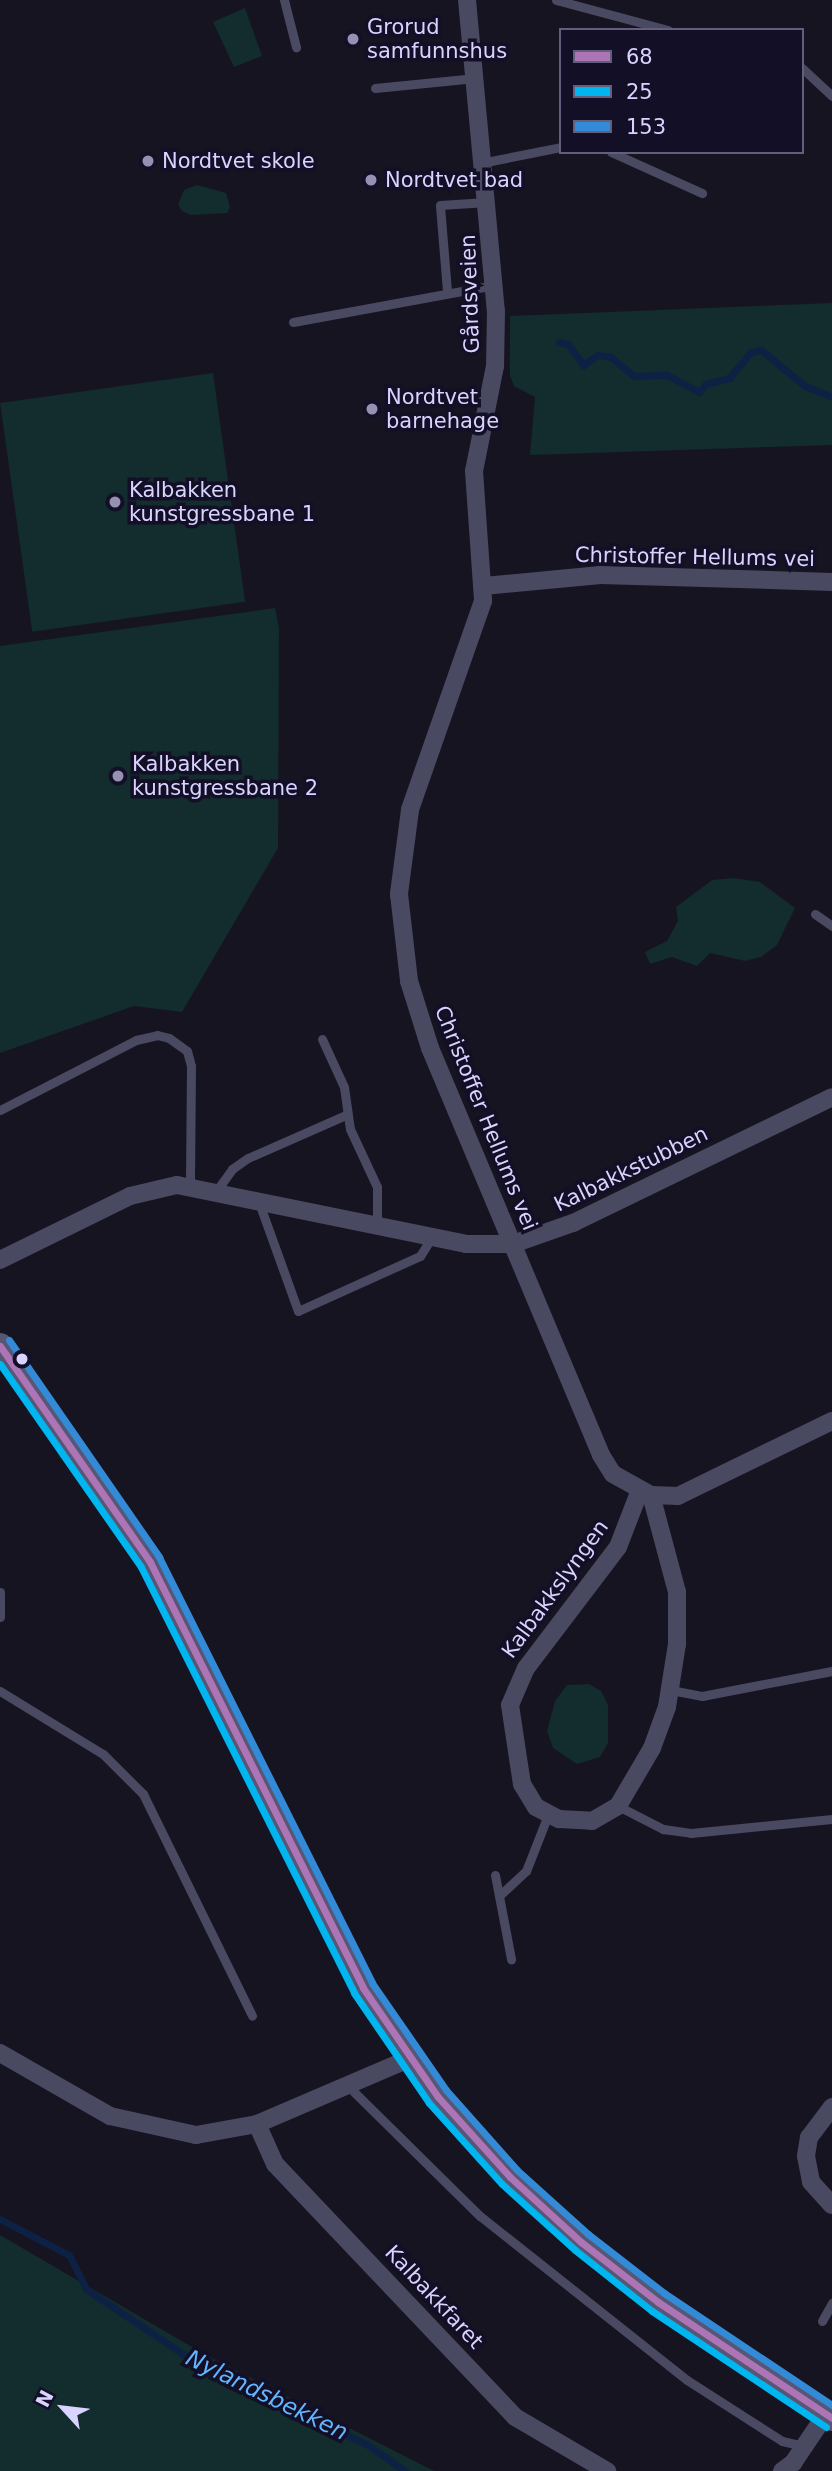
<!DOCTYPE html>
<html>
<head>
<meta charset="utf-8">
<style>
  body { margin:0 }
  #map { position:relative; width:832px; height:2471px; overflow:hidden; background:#161421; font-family:"DejaVu Sans",sans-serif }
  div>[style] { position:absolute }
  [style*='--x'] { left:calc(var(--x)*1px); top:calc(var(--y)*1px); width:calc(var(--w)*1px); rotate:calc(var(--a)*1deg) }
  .green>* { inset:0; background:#132c2d; transform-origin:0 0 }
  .stream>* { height:7px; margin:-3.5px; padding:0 3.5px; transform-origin:3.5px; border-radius:3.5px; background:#0d2144 }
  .lane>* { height:9px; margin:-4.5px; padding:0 4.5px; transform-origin:4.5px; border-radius:4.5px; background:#4a4962 }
  .street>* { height:18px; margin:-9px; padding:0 9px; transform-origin:9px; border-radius:9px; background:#4a4962 }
  .secondary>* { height:26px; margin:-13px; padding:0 13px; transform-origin:13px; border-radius:13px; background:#575674 }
  .bus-1>* { height:7px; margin:-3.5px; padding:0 3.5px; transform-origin:3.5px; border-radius:3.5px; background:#ad75b6 }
  .bus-2>* { height:7px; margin:-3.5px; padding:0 3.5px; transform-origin:3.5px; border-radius:3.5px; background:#00b6f1 }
  .bus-3>* { height:7px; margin:-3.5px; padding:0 3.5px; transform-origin:3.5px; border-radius:3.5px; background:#338bd7 }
  .dots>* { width:19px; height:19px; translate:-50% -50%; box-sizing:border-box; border:4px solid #130f26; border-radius:50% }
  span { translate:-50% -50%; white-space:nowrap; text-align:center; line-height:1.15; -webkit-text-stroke:7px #130f26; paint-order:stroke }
  .poi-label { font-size:21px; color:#d9d4ff }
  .left { translate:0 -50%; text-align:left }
  .street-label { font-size:21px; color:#d9d4ff }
  .water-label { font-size:23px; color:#62b6ff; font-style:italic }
  .legend { position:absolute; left:559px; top:28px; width:245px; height:126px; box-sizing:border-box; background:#130f26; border:2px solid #625e7d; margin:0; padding:9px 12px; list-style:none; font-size:21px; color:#d9d4ff }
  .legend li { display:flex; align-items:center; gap:14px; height:35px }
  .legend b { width:35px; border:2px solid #625e7d }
  .north { position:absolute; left:28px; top:2373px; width:70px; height:70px; -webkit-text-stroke:5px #130f26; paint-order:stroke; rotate:297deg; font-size:19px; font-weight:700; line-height:28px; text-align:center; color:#d9d4ff }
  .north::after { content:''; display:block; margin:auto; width:24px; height:32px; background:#d9d4ff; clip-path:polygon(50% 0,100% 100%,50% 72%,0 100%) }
</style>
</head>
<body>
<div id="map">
  <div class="green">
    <div style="clip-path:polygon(245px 8px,262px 56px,234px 67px,213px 22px)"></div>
    <div style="clip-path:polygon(197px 185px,226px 193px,230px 207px,227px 213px,191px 215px,182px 211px,178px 205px,184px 190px)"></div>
    <div style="clip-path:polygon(832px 303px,832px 445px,530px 455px,535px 397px,514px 386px,510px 376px,510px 316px)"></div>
    <div style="left:213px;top:373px;width:231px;height:215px;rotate:82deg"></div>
    <div style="clip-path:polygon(275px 608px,279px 628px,278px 848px,182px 1012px,134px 1006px,0 1053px,0 646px)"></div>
    <div style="clip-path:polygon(734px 878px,760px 882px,795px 908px,777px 945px,761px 957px,745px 961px,710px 953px,697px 966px,672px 957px,650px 964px,645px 952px,667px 941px,678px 921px,676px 907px,712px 880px)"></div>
    <div style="clip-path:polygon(589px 1684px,601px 1691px,608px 1705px,608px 1743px,600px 1757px,577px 1764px,553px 1748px,547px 1731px,555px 1701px,567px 1685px)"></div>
    <div style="clip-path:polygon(0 2235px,204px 2354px,434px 2471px,0 2471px)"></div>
  </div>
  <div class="stream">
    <div style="--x:559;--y:342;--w:9;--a:13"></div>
    <div style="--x:568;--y:344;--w:26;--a:54"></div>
    <div style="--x:583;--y:365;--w:18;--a:-34"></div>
    <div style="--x:598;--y:355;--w:13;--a:9"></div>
    <div style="--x:611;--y:357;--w:30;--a:40"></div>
    <div style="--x:634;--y:376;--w:33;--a:-2"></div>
    <div style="--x:667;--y:375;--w:36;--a:28"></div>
    <div style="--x:699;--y:392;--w:11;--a:-49"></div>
    <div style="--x:706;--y:384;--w:24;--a:-15"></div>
    <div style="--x:729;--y:378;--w:34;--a:-50"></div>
    <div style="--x:751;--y:352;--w:10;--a:-11"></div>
    <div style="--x:761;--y:350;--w:57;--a:39.3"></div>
    <div style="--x:805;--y:386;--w:29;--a:22"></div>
    <div style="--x:0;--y:2219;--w:78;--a:27.6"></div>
    <div style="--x:69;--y:2255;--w:38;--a:63"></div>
    <div style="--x:86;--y:2289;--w:138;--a:33.8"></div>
    <div style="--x:201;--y:2366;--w:185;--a:25.3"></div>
    <div style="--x:368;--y:2445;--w:45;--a:35.1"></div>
  </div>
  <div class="lane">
    <div style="--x:284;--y:0;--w:49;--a:75.7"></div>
    <div style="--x:556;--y:0;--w:116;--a:15"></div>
    <div style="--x:802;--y:68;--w:41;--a:43"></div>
    <div style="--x:375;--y:88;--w:101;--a:-5.7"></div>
    <div style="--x:611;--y:152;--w:100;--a:24.3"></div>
    <div style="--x:486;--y:162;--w:76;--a:-11.3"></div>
    <div style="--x:447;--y:291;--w:86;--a:-94.7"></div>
    <div style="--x:440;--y:205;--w:47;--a:-3.7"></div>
    <div style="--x:293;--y:322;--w:205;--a:-10.4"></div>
    <div style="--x:815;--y:914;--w:21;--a:35"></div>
    <div style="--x:322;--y:1039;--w:53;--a:65.4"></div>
    <div style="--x:344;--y:1087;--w:42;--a:81.9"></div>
    <div style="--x:350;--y:1129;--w:64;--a:65"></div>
    <div style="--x:377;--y:1187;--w:38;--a:90"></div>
    <div style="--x:0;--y:1110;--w:153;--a:-27.2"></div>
    <div style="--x:136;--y:1040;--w:22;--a:-13"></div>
    <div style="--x:157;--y:1035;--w:12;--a:14"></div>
    <div style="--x:169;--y:1038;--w:22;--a:36"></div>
    <div style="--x:187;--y:1051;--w:16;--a:75"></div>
    <div style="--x:191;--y:1066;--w:120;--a:90.5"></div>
    <div style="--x:217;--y:1190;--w:26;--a:-54"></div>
    <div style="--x:232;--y:1169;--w:19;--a:-35"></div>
    <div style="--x:248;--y:1158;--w:107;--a:-23.7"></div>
    <div style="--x:258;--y:1200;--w:118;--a:70.2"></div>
    <div style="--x:298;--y:1311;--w:134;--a:-24.3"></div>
    <div style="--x:420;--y:1256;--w:22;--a:-58"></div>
    <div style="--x:0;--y:1592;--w:25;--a:90"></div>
    <div style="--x:671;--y:1690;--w:32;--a:11"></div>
    <div style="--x:702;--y:1696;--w:132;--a:-10.9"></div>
    <div style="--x:0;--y:1691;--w:121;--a:31.5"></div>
    <div style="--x:103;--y:1754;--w:57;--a:45"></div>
    <div style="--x:143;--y:1794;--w:247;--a:63.8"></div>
    <div style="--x:618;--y:1806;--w:51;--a:27.1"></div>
    <div style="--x:663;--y:1829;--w:28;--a:8"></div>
    <div style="--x:691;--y:1833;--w:142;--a:-5.7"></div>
    <div style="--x:495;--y:1875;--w:86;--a:79.2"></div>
    <div style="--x:499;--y:1896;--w:37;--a:-43"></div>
    <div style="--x:526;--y:1871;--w:60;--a:-68.6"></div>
    <div style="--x:349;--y:2087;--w:184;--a:44.6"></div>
    <div style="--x:480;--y:2216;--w:264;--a:38.4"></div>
    <div style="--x:687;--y:2380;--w:113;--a:32.7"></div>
    <div style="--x:782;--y:2441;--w:23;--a:13"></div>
    <div style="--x:822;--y:2321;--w:21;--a:-61"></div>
  </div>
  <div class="street">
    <div style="--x:467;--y:0;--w:312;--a:84.7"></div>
    <div style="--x:496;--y:311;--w:55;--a:91"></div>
    <div style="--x:495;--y:366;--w:107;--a:101.3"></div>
    <div style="--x:474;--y:471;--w:130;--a:86"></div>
    <div style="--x:483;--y:601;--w:221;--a:109.3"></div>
    <div style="--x:410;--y:810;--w:85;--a:97.5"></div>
    <div style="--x:399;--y:894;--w:88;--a:83.4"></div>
    <div style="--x:409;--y:981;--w:70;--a:72.6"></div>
    <div style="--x:430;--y:1048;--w:441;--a:67.2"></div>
    <div style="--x:601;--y:1455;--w:22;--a:58"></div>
    <div style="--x:613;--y:1474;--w:43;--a:28.9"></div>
    <div style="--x:651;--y:1495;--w:27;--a:2"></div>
    <div style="--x:678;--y:1496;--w:171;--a:-26"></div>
    <div style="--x:484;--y:586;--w:117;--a:-5.4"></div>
    <div style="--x:600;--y:575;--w:232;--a:1.7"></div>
    <div style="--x:0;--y:1260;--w:145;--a:-26.2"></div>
    <div style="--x:130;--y:1196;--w:48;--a:-13.2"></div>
    <div style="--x:177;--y:1185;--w:295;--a:11.5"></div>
    <div style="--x:466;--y:1244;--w:47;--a:0"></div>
    <div style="--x:513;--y:1244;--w:64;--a:-19.3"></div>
    <div style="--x:573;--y:1223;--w:288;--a:-25.9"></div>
    <div style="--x:640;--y:1490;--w:61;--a:111.1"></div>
    <div style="--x:618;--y:1547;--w:152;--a:127.2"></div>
    <div style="--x:526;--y:1668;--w:40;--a:113.4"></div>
    <div style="--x:510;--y:1705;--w:80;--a:81.4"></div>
    <div style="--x:522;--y:1784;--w:27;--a:59"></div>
    <div style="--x:536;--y:1807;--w:26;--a:28"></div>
    <div style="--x:559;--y:1819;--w:33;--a:3"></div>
    <div style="--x:592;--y:1821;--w:30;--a:-30"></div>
    <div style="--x:618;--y:1806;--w:67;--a:-59.6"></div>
    <div style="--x:652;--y:1748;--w:44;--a:-69.9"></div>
    <div style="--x:667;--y:1707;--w:64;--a:-81"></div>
    <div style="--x:677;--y:1644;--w:52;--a:-90"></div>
    <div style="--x:677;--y:1592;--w:100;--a:-105"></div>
    <div style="--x:0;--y:2053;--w:127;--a:29.8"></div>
    <div style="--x:110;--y:2116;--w:88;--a:12.5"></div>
    <div style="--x:196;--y:2135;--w:62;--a:-10.2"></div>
    <div style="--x:257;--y:2124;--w:165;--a:-23.2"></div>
    <div style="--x:832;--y:2107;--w:38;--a:127"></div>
    <div style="--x:809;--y:2137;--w:19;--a:99"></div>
    <div style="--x:806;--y:2156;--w:26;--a:79"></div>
    <div style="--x:811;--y:2182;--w:31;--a:48"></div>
    <div style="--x:257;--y:2124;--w:44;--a:65.8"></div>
    <div style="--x:275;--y:2164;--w:349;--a:46.5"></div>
    <div style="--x:515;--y:2417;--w:107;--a:30.4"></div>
    <div style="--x:782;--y:2471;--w:14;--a:-36"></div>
    <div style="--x:793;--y:2463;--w:59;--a:-56"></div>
  </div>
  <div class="secondary">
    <div style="--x:0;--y:1346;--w:263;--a:55.2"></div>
    <div style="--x:150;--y:1562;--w:476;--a:63.4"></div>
    <div style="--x:363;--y:1988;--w:132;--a:55.5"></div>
    <div style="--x:438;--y:2097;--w:108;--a:48"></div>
    <div style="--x:510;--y:2177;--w:96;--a:42.5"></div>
    <div style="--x:581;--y:2242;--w:98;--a:37.9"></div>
    <div style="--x:658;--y:2302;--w:209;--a:33.7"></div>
  </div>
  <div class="bus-1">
    <div style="--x:0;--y:1346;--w:263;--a:55.2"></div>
    <div style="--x:150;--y:1562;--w:476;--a:63.4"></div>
    <div style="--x:363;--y:1988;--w:132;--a:55.5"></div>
    <div style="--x:438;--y:2097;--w:108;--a:48"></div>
    <div style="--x:510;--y:2177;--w:96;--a:42.5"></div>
    <div style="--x:581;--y:2242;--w:98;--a:37.9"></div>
    <div style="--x:658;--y:2302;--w:209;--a:33.7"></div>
  </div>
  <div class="bus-2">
    <div style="--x:0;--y:1364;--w:247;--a:55.2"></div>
    <div style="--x:141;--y:1567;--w:476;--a:63.4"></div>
    <div style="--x:354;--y:1993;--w:133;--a:55.7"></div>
    <div style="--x:429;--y:2103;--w:109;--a:48"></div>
    <div style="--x:502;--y:2184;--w:98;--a:42.1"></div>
    <div style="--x:575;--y:2250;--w:98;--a:38.4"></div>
    <div style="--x:652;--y:2311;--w:209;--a:33.7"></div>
  </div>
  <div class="bus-3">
    <div style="--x:9;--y:1340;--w:264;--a:55.3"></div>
    <div style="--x:159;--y:1557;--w:476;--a:63.4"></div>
    <div style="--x:372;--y:1983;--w:130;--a:55.3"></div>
    <div style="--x:446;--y:2090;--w:107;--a:48.4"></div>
    <div style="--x:517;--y:2170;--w:96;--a:42"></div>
    <div style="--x:588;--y:2234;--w:96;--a:37.8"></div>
    <div style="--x:664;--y:2293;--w:202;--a:33.7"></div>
  </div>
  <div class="dots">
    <div style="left:353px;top:39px;background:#9591b1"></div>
    <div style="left:148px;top:161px;background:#9591b1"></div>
    <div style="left:371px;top:180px;background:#9591b1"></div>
    <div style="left:372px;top:409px;background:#9591b1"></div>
    <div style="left:115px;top:502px;background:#9591b1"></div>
    <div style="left:118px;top:776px;background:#9591b1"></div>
    <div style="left:22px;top:1359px;background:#d9d4ff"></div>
  </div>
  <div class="poi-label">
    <span class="left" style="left:367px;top:39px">Grorud<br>samfunnshus</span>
    <span class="left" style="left:162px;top:161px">Nordtvet skole</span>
    <span class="left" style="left:385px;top:180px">Nordtvet bad</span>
    <span class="left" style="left:386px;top:409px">Nordtvet<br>barnehage</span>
    <span class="left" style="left:129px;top:502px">Kalbakken<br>kunstgressbane 1</span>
    <span class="left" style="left:132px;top:776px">Kalbakken<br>kunstgressbane 2</span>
  </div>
  <div class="street-label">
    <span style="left:470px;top:294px;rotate:-92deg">Gårdsveien</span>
    <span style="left:695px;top:557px;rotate:1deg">Christoffer Hellums vei</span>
    <span style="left:486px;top:1118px;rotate:68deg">Christoffer Hellums vei</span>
    <span style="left:631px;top:1169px;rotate:-26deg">Kalbakkstubben</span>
    <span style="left:555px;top:1589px;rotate:-54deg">Kalbakkslyngen</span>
    <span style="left:434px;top:2297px;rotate:47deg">Kalbakkfaret</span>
  </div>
  <div class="water-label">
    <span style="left:267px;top:2395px;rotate:26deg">Nylandsbekken</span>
  </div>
  <ul class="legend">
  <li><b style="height:9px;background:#ad75b6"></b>68</li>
  <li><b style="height:9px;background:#00b6f1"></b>25</li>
  <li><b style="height:9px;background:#338bd7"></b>153</li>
  </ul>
  <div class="north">N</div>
</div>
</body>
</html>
